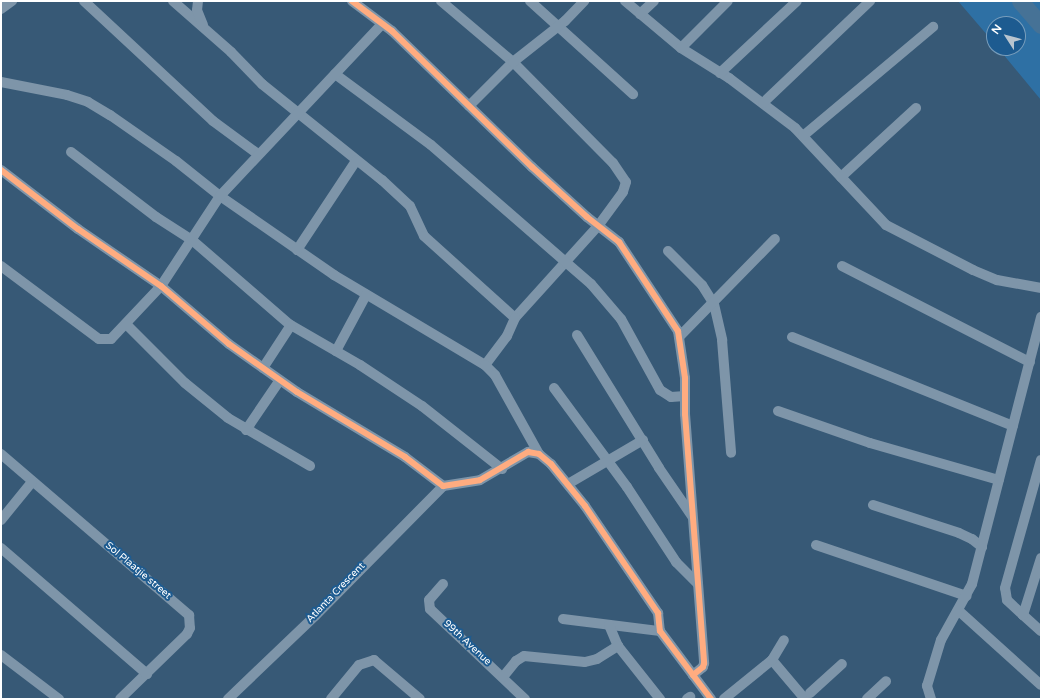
<!DOCTYPE html>
<html>
<head>
<meta charset="utf-8">
<style>
  body { margin:0 }
  #map { position:relative; width:1042px; height:700px; overflow:hidden; background:#375976; font-family:"Varela Round",sans-serif }
  div>[style] { position:absolute }
  [style*='--x'] { left:calc(var(--x)*1px); top:calc(var(--y)*1px); width:calc(var(--w)*1px); rotate:calc(var(--a)*1deg) }
  .green>* { inset:0; background:#2e70a4 }
  .river>* { height:17px; margin:-8.5px; padding:0 8.5px; transform-origin:8.5px; border-radius:8.5px; background:#467296 }
  .street>* { height:10px; margin:-5px; padding:0 5px; transform-origin:5px; border-radius:5px; background:#7e95a9 }
  .cycleway>* { height:6px; margin:-3px; padding:0 3px; transform-origin:3px; border-radius:3px; background:#ffac80 }
  span { translate:-50% -50%; white-space:nowrap; text-align:center; line-height:1.15; -webkit-text-stroke:4px #1d5b90; paint-order:stroke }
  .street-label { font-size:10px; color:#fff }
  .frame { position:absolute; inset:0; border:2px solid #fff; pointer-events:none }
  .north { position:absolute; left:986px; top:16px; width:40px; height:40px; box-sizing:border-box; background:#1d5b90; border:1px solid #779dbc; border-radius:50%; rotate:306deg; font-size:11px; font-weight:700; line-height:16px; text-align:center; color:#fff }
  .north::after { content:''; display:block; margin:auto; width:14px; height:18px; background:#b9c5cf; clip-path:polygon(50% 0,100% 100%,50% 72%,0 100%) }
</style>
</head>
<body>
<div id="map">
  <div class="green">
    <div style="clip-path:polygon(958px 1px,1041px 1px,1041px 100px,998px 48px,1018px 48px,1018px 24px,994px 24px,994px 43px)"></div>
  </div>
  <div class="river">
    <div style="--x:1020;--y:1;--w:32;--a:49"></div>
  </div>
  <div class="street">
    <div style="--x:84;--y:1;--w:176;--a:42.9"></div>
    <div style="--x:213;--y:121;--w:56;--a:36.3"></div>
    <div style="--x:173;--y:1;--w:77;--a:41.3"></div>
    <div style="--x:231;--y:52;--w:45;--a:45.9"></div>
    <div style="--x:262;--y:84;--w:154;--a:38.7"></div>
    <div style="--x:382;--y:180;--w:38;--a:43"></div>
    <div style="--x:410;--y:206;--w:33;--a:65"></div>
    <div style="--x:424;--y:236;--w:122;--a:42"></div>
    <div style="--x:198;--y:1;--w:9;--a:96"></div>
    <div style="--x:197;--y:10;--w:16;--a:68"></div>
    <div style="--x:352;--y:1;--w:50;--a:36.9"></div>
    <div style="--x:392;--y:31;--w:195;--a:44.2"></div>
    <div style="--x:532;--y:167;--w:74;--a:42.3"></div>
    <div style="--x:587;--y:217;--w:41;--a:38"></div>
    <div style="--x:619;--y:242;--w:107;--a:56.5"></div>
    <div style="--x:678;--y:331;--w:48;--a:81.5"></div>
    <div style="--x:685;--y:378;--w:36;--a:90"></div>
    <div style="--x:685;--y:414;--w:250;--a:85.6"></div>
    <div style="--x:704;--y:663;--w:4;--a:104"></div>
    <div style="--x:703;--y:667;--w:13;--a:141"></div>
    <div style="--x:441;--y:1;--w:94;--a:40.3"></div>
    <div style="--x:513;--y:62;--w:142;--a:45.3"></div>
    <div style="--x:613;--y:163;--w:23;--a:56"></div>
    <div style="--x:626;--y:182;--w:10;--a:107"></div>
    <div style="--x:623;--y:192;--w:42;--a:126.3"></div>
    <div style="--x:598;--y:226;--w:124;--a:132.1"></div>
    <div style="--x:515;--y:318;--w:20;--a:114"></div>
    <div style="--x:507;--y:336;--w:36;--a:127"></div>
    <div style="--x:530;--y:1;--w:139;--a:42.1"></div>
    <div style="--x:625;--y:1;--w:73;--a:40"></div>
    <div style="--x:681;--y:48;--w:57;--a:32"></div>
    <div style="--x:729;--y:78;--w:83;--a:37.1"></div>
    <div style="--x:795;--y:128;--w:133;--a:46.8"></div>
    <div style="--x:886;--y:225;--w:98;--a:27.3"></div>
    <div style="--x:973;--y:270;--w:26;--a:23"></div>
    <div style="--x:997;--y:280;--w:45;--a:10.3"></div>
    <div style="--x:1;--y:9;--w:14;--a:-36"></div>
    <div style="--x:640;--y:14;--w:19;--a:-43"></div>
    <div style="--x:681;--y:48;--w:66;--a:-45"></div>
    <div style="--x:720;--y:73;--w:105;--a:-43.1"></div>
    <div style="--x:335;--y:74;--w:119;--a:36.5"></div>
    <div style="--x:431;--y:145;--w:212;--a:41"></div>
    <div style="--x:591;--y:284;--w:46;--a:49.4"></div>
    <div style="--x:621;--y:319;--w:81;--a:61.2"></div>
    <div style="--x:660;--y:390;--w:13;--a:32"></div>
    <div style="--x:671;--y:397;--w:14;--a:-4"></div>
    <div style="--x:1;--y:82;--w:67;--a:11.1"></div>
    <div style="--x:67;--y:95;--w:22;--a:18"></div>
    <div style="--x:88;--y:102;--w:26;--a:31"></div>
    <div style="--x:110;--y:115;--w:80;--a:34.9"></div>
    <div style="--x:176;--y:161;--w:56;--a:38.5"></div>
    <div style="--x:220;--y:196;--w:139;--a:34.7"></div>
    <div style="--x:334;--y:275;--w:176;--a:30.8"></div>
    <div style="--x:485;--y:365;--w:14;--a:45"></div>
    <div style="--x:495;--y:375;--w:90;--a:60.9"></div>
    <div style="--x:763;--y:103;--w:148;--a:-43.6"></div>
    <div style="--x:469;--y:106;--w:62;--a:-45"></div>
    <div style="--x:513;--y:62;--w:66;--a:-38.3"></div>
    <div style="--x:565;--y:21;--w:28;--a:-46"></div>
    <div style="--x:803;--y:136;--w:170;--a:-40"></div>
    <div style="--x:71;--y:152;--w:107;--a:37.4"></div>
    <div style="--x:156;--y:217;--w:43;--a:32.6"></div>
    <div style="--x:192;--y:240;--w:128;--a:40.9"></div>
    <div style="--x:289;--y:324;--w:82;--a:30"></div>
    <div style="--x:360;--y:365;--w:74;--a:33.5"></div>
    <div style="--x:422;--y:406;--w:102;--a:38.2"></div>
    <div style="--x:1;--y:170;--w:97;--a:37.5"></div>
    <div style="--x:78;--y:229;--w:101;--a:34.5"></div>
    <div style="--x:161;--y:286;--w:89;--a:40.5"></div>
    <div style="--x:229;--y:344;--w:83;--a:35.2"></div>
    <div style="--x:297;--y:392;--w:126;--a:31"></div>
    <div style="--x:405;--y:457;--w:48;--a:37.3"></div>
    <div style="--x:443;--y:486;--w:37;--a:-9"></div>
    <div style="--x:480;--y:480;--w:56;--a:-30.3"></div>
    <div style="--x:528;--y:452;--w:11;--a:10"></div>
    <div style="--x:539;--y:454;--w:16;--a:40"></div>
    <div style="--x:551;--y:464;--w:54;--a:51"></div>
    <div style="--x:585;--y:506;--w:130;--a:55.7"></div>
    <div style="--x:658;--y:613;--w:18;--a:84"></div>
    <div style="--x:660;--y:631;--w:85;--a:53.1"></div>
    <div style="--x:841;--y:177;--w:102;--a:-42.6"></div>
    <div style="--x:297;--y:250;--w:107;--a:-56.5"></div>
    <div style="--x:668;--y:251;--w:48;--a:45"></div>
    <div style="--x:702;--y:285;--w:22;--a:58"></div>
    <div style="--x:714;--y:304;--w:37;--a:77"></div>
    <div style="--x:722;--y:340;--w:113;--a:85.4"></div>
    <div style="--x:1;--y:266;--w:122;--a:36.7"></div>
    <div style="--x:99;--y:339;--w:12;--a:0"></div>
    <div style="--x:111;--y:339;--w:73;--a:-46.7"></div>
    <div style="--x:161;--y:286;--w:108;--a:-56.8"></div>
    <div style="--x:220;--y:196;--w:236;--a:-46.7"></div>
    <div style="--x:842;--y:266;--w:211;--a:27.1"></div>
    <div style="--x:126;--y:324;--w:83;--a:45"></div>
    <div style="--x:185;--y:383;--w:55;--a:39.1"></div>
    <div style="--x:228;--y:418;--w:95;--a:30.3"></div>
    <div style="--x:577;--y:335;--w:156;--a:58.3"></div>
    <div style="--x:659;--y:468;--w:58;--a:55.5"></div>
    <div style="--x:679;--y:337;--w:137;--a:-45.6"></div>
    <div style="--x:792;--y:337;--w:238;--a:21.9"></div>
    <div style="--x:336;--y:351;--w:64;--a:-61.8"></div>
    <div style="--x:263;--y:368;--w:51;--a:-56.9"></div>
    <div style="--x:554;--y:388;--w:123;--a:53.6"></div>
    <div style="--x:627;--y:487;--w:90;--a:56.8"></div>
    <div style="--x:676;--y:562;--w:31;--a:45"></div>
    <div style="--x:778;--y:411;--w:97;--a:19.2"></div>
    <div style="--x:870;--y:443;--w:134;--a:16"></div>
    <div style="--x:246;--y:430;--w:60;--a:-55.8"></div>
    <div style="--x:1;--y:454;--w:248;--a:40.6"></div>
    <div style="--x:189;--y:615;--w:13;--a:86"></div>
    <div style="--x:190;--y:628;--w:7;--a:117"></div>
    <div style="--x:187;--y:634;--w:93;--a:135.9"></div>
    <div style="--x:568;--y:484;--w:87;--a:-30.4"></div>
    <div style="--x:873;--y:505;--w:90;--a:18"></div>
    <div style="--x:959;--y:533;--w:14;--a:25"></div>
    <div style="--x:972;--y:539;--w:13;--a:39"></div>
    <div style="--x:1;--y:520;--w:49;--a:-50.8"></div>
    <div style="--x:816;--y:545;--w:159;--a:18.7"></div>
    <div style="--x:1;--y:548;--w:193;--a:40.8"></div>
    <div style="--x:1041;--y:558;--w:60;--a:107.5"></div>
    <div style="--x:1023;--y:615;--w:24;--a:42"></div>
    <div style="--x:443;--y:584;--w:21;--a:131"></div>
    <div style="--x:429;--y:600;--w:9;--a:84"></div>
    <div style="--x:430;--y:609;--w:131;--a:43.5"></div>
    <div style="--x:959;--y:611;--w:110;--a:42.1"></div>
    <div style="--x:1023;--y:615;--w:22;--a:-137"></div>
    <div style="--x:1007;--y:600;--w:12;--a:-99"></div>
    <div style="--x:1005;--y:588;--w:133;--a:-74.3"></div>
    <div style="--x:563;--y:619;--w:98;--a:7.1"></div>
    <div style="--x:609;--y:625;--w:23;--a:67"></div>
    <div style="--x:618;--y:646;--w:68;--a:51.6"></div>
    <div style="--x:1;--y:655;--w:73;--a:37.2"></div>
    <div style="--x:772;--y:660;--w:51;--a:49.8"></div>
    <div style="--x:503;--y:677;--w:21;--a:-51"></div>
    <div style="--x:516;--y:661;--w:9;--a:-32"></div>
    <div style="--x:524;--y:656;--w:61;--a:5.6"></div>
    <div style="--x:585;--y:662;--w:12;--a:-14"></div>
    <div style="--x:597;--y:659;--w:25;--a:-32"></div>
    <div style="--x:810;--y:693;--w:43;--a:-42.2"></div>
    <div style="--x:228;--y:699;--w:120;--a:-43.7"></div>
    <div style="--x:315;--y:616;--w:182;--a:-45.4"></div>
    <div style="--x:331;--y:699;--w:44;--a:-50.5"></div>
    <div style="--x:359;--y:665;--w:16;--a:-18"></div>
    <div style="--x:374;--y:660;--w:60;--a:40.3"></div>
    <div style="--x:687;--y:699;--w:4;--a:-34"></div>
    <div style="--x:724;--y:699;--w:62;--a:-39.1"></div>
    <div style="--x:772;--y:660;--w:23;--a:-59"></div>
    <div style="--x:867;--y:699;--w:26;--a:-43"></div>
    <div style="--x:931;--y:699;--w:14;--a:-107"></div>
    <div style="--x:927;--y:686;--w:48;--a:-73.1"></div>
    <div style="--x:941;--y:640;--w:64;--a:-61"></div>
    <div style="--x:972;--y:584;--w:276;--a:-75.5"></div>
  </div>
  <div class="cycleway">
    <div style="--x:352;--y:1;--w:50;--a:36.9"></div>
    <div style="--x:392;--y:31;--w:195;--a:44.2"></div>
    <div style="--x:532;--y:167;--w:74;--a:42.3"></div>
    <div style="--x:587;--y:217;--w:41;--a:38"></div>
    <div style="--x:619;--y:242;--w:107;--a:56.5"></div>
    <div style="--x:678;--y:331;--w:48;--a:81.5"></div>
    <div style="--x:685;--y:378;--w:36;--a:90"></div>
    <div style="--x:685;--y:414;--w:250;--a:85.6"></div>
    <div style="--x:704;--y:663;--w:4;--a:104"></div>
    <div style="--x:703;--y:667;--w:13;--a:141"></div>
    <div style="--x:1;--y:170;--w:97;--a:37.5"></div>
    <div style="--x:78;--y:229;--w:101;--a:34.5"></div>
    <div style="--x:161;--y:286;--w:89;--a:40.5"></div>
    <div style="--x:229;--y:344;--w:83;--a:35.2"></div>
    <div style="--x:297;--y:392;--w:126;--a:31"></div>
    <div style="--x:405;--y:457;--w:48;--a:37.3"></div>
    <div style="--x:443;--y:486;--w:37;--a:-9"></div>
    <div style="--x:480;--y:480;--w:56;--a:-30.3"></div>
    <div style="--x:528;--y:452;--w:11;--a:10"></div>
    <div style="--x:539;--y:454;--w:16;--a:40"></div>
    <div style="--x:551;--y:464;--w:54;--a:51"></div>
    <div style="--x:585;--y:506;--w:130;--a:55.7"></div>
    <div style="--x:658;--y:613;--w:18;--a:84"></div>
    <div style="--x:660;--y:631;--w:85;--a:53.1"></div>
  </div>
  <div class="street-label">
    <span style="left:138px;top:571px;rotate:40deg">Sol Plaatjie street</span>
    <span style="left:336px;top:593px;rotate:-46deg">Atlanta Crescent</span>
    <span style="left:467px;top:643px;rotate:43deg">99th Avenue</span>
  </div>
  <div class="frame"></div>
  <div class="north">N</div>
</div>
</body>
</html>
